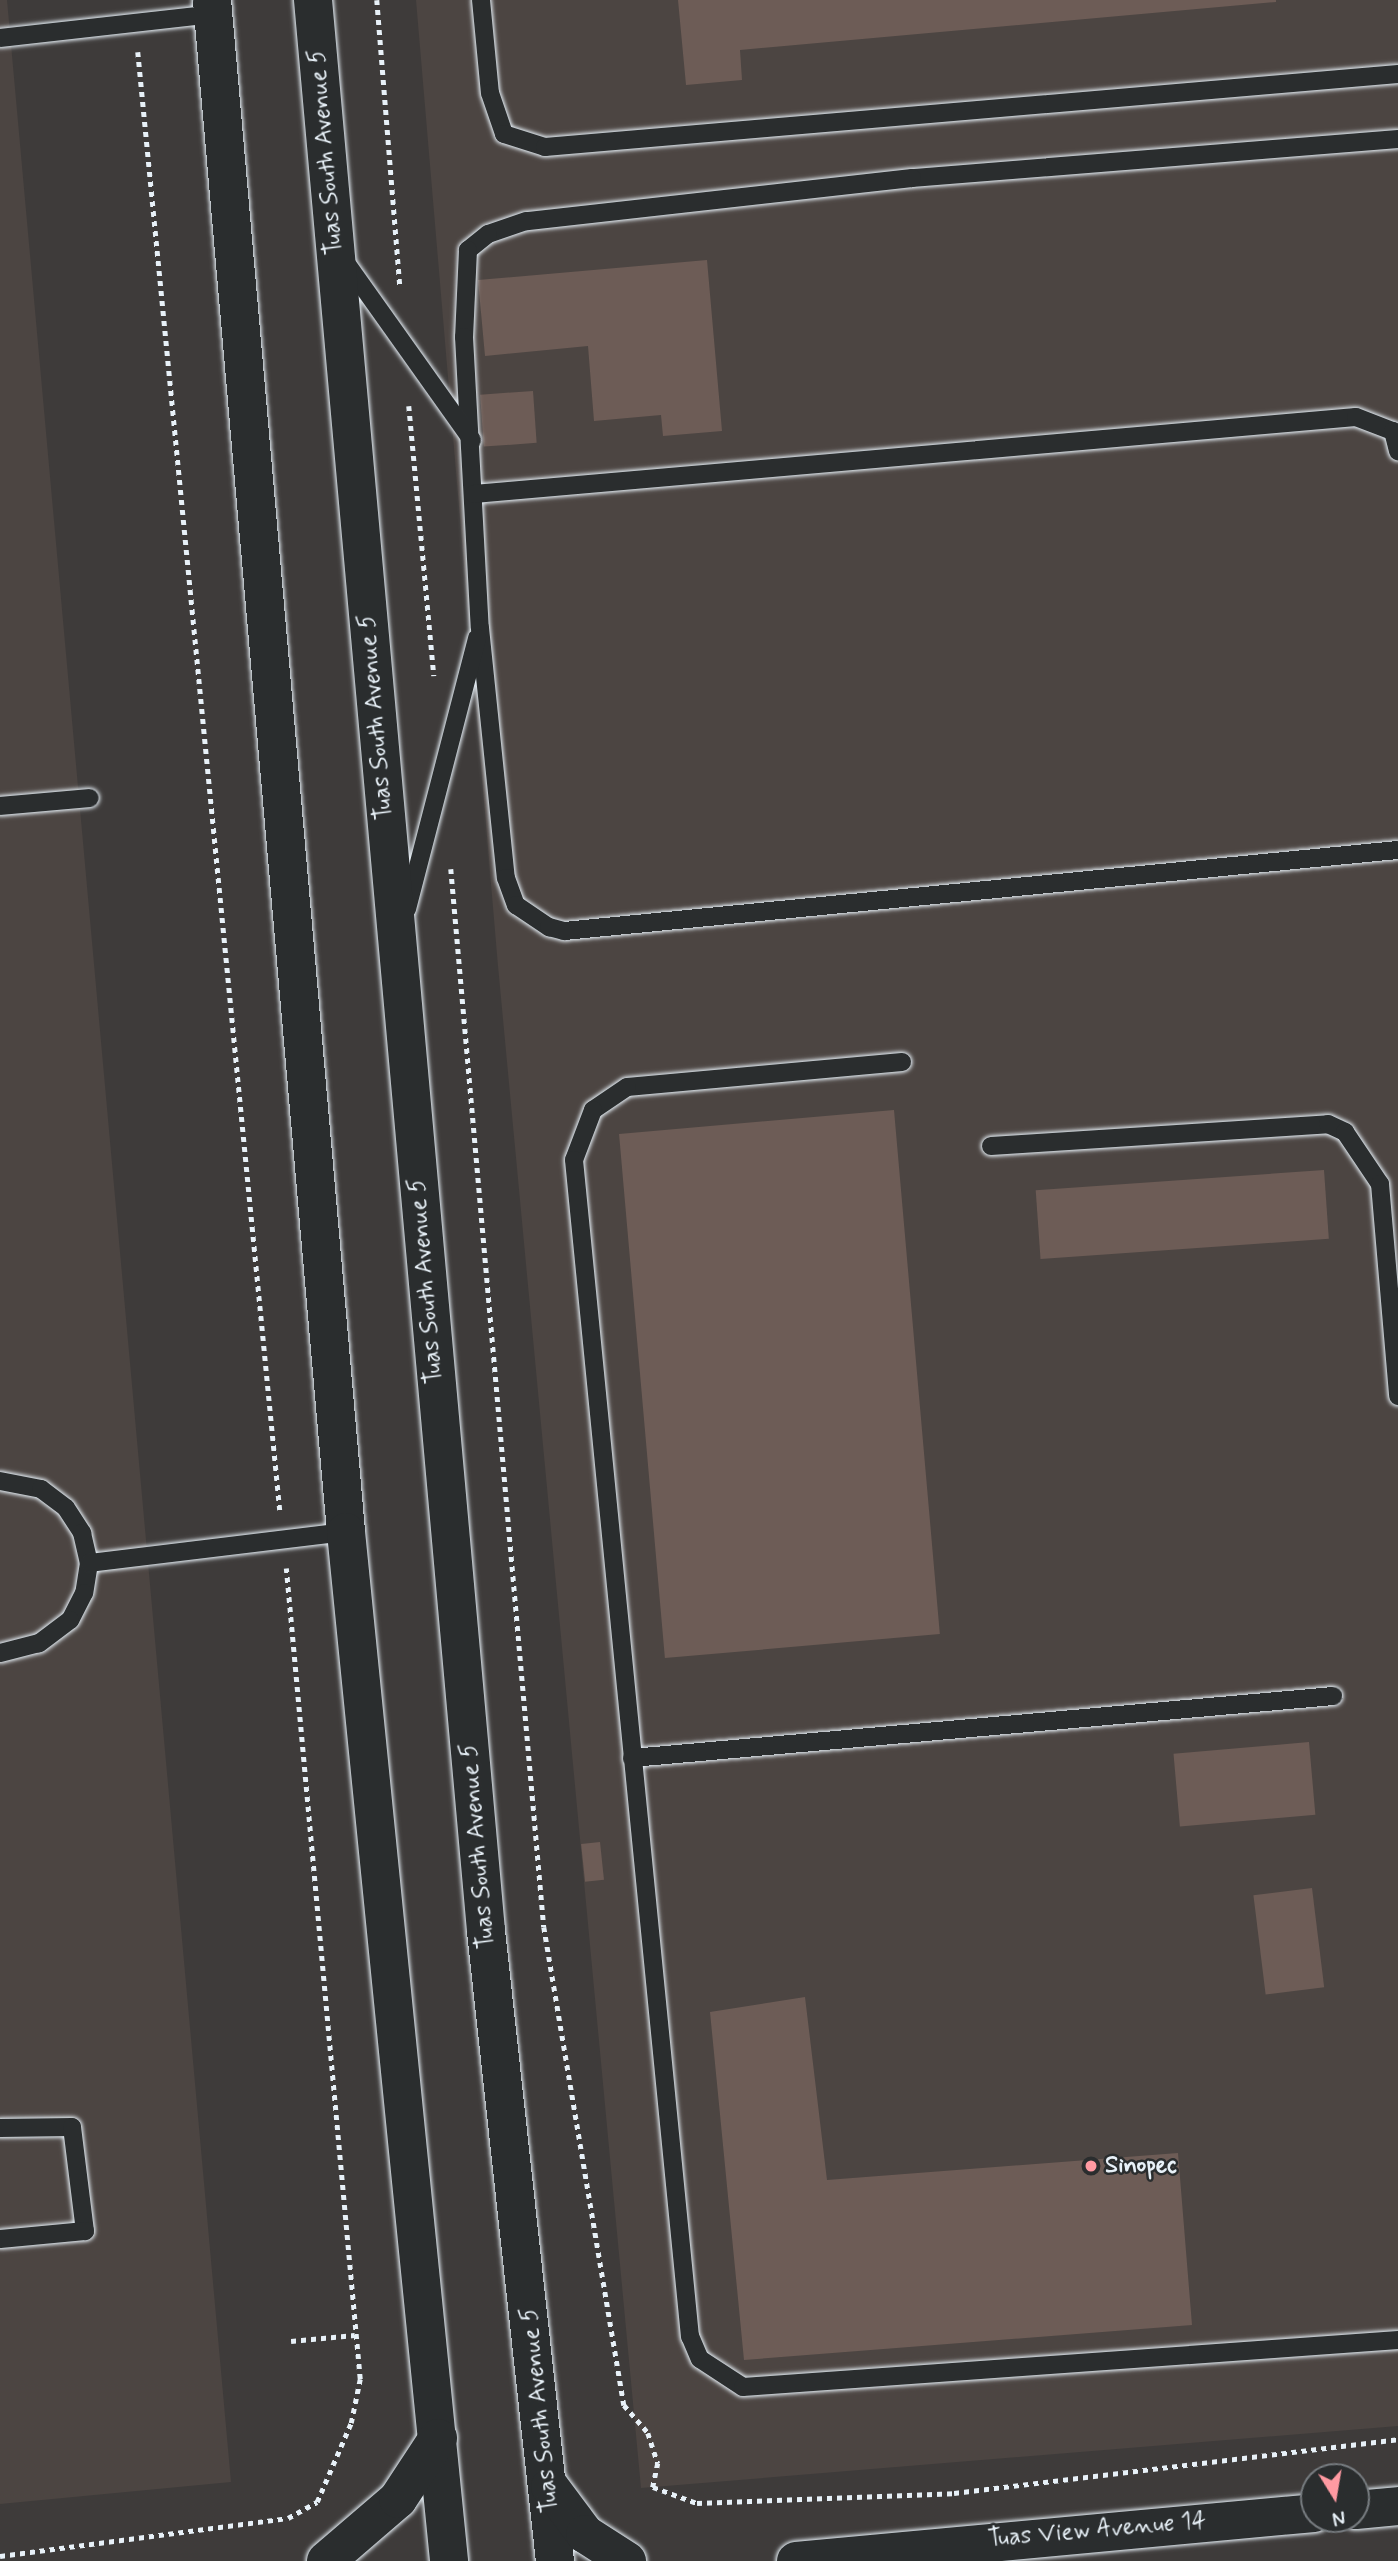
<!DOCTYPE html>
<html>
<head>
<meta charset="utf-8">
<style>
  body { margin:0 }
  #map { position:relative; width:1398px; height:2561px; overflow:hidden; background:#3e3b3a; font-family:Mynerve,sans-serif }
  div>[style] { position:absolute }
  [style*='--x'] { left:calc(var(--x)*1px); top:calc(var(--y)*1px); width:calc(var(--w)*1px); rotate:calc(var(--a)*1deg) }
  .built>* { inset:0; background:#4c4542 }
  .building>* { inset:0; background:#6d5c56; transform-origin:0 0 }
  .path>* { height:4.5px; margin-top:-2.25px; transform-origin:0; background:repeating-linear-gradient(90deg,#e8f1f8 0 5px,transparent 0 10px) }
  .roads { filter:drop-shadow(0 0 2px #e8f1f8) drop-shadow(0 0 2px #e8f1f8) }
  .lane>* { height:18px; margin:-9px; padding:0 9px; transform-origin:9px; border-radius:9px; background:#2a2d2e }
  .secondary>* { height:38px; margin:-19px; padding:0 19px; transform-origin:19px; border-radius:19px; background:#2a2d2e }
  .dots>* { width:19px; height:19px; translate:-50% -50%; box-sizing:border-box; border:4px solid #2a2d2e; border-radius:50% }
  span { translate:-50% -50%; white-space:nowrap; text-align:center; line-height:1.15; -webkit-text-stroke:5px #2a2d2e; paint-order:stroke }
  .street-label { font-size:24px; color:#e8f1f8 }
  .poi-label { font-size:24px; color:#e8f1f8; font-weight:700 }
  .left { translate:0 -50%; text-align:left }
  .north { position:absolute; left:1300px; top:2463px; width:70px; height:70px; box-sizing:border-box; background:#2a2d2e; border:2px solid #767b7f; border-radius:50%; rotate:169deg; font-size:19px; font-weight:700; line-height:28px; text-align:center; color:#e8f1f8 }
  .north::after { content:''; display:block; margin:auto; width:24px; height:32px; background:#ff9aa2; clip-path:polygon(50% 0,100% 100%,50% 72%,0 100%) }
</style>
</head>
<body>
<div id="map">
  <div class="built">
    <div style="clip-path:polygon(0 0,7px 0,231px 2482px,0 2504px)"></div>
    <div style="clip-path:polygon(416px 0,1398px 0,1398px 2426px,641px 2488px,498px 966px)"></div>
  </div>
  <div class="building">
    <div style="clip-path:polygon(678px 0,1276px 0,1276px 2px,740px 50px,742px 80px,686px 85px)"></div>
    <div style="clip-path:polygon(707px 260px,722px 431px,663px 436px,661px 415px,594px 421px,588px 346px,485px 356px,478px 280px)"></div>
    <div style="left:533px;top:391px;width:52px;height:53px;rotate:86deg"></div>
    <div style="left:894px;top:1110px;width:526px;height:276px;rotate:85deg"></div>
    <div style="left:1324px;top:1170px;width:69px;height:289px;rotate:86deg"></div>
    <div style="left:1309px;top:1742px;width:73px;height:136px;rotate:85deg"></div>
    <div style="left:600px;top:1842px;width:38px;height:19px;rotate:84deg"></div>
    <div style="left:1312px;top:1888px;width:100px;height:59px;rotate:83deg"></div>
    <div style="clip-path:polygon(805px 1997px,827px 2180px,1178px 2153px,1192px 2325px,744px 2360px,710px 2012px)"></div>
  </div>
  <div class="path">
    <div style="--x:377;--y:0;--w:286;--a:85.4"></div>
    <div style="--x:138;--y:52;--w:1465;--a:84.44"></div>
    <div style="--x:409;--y:406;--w:271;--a:84.7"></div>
    <div style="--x:451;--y:869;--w:1062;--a:84.98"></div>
    <div style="--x:544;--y:1927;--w:485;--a:80.5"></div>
    <div style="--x:624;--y:2405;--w:37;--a:49"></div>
    <div style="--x:648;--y:2433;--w:32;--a:72"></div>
    <div style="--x:658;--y:2463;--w:25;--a:102"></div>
    <div style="--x:653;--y:2487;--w:47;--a:20"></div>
    <div style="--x:697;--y:2503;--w:257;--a:-2.2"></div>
    <div style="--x:954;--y:2493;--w:447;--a:-6.9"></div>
    <div style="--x:291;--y:2341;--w:64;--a:-5.4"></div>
    <div style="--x:0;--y:2556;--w:290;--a:-7.5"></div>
    <div style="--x:288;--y:2518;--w:33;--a:-29"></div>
    <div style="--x:317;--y:2502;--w:86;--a:-66.7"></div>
    <div style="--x:351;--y:2423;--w:45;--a:-78.4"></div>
    <div style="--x:360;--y:2379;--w:814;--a:-95.21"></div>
  </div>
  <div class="roads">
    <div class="lane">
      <div style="--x:481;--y:0;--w:93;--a:84.5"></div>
      <div style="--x:490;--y:93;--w:43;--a:71.1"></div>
      <div style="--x:504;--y:134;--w:43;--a:17.6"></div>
      <div style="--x:545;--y:147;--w:856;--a:-4.89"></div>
      <div style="--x:0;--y:38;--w:214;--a:-6.4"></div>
      <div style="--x:1398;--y:139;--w:488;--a:175.4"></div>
      <div style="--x:912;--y:178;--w:388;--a:173.6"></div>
      <div style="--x:526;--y:221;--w:40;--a:161.1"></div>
      <div style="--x:488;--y:234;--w:26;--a:141"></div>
      <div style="--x:468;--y:250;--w:87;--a:92.6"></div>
      <div style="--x:464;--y:337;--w:291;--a:86.9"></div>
      <div style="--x:480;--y:628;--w:251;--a:84.1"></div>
      <div style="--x:506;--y:878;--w:29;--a:70"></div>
      <div style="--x:516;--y:905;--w:40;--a:34"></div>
      <div style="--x:549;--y:927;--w:16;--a:15"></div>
      <div style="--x:564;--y:931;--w:838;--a:-5.55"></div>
      <div style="--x:344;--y:260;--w:221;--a:54.6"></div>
      <div style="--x:474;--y:494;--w:885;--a:-4.99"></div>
      <div style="--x:1356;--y:417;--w:40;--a:21"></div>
      <div style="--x:1393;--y:431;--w:21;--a:76"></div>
      <div style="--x:0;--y:806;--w:90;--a:-5.1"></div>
      <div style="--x:407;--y:909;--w:280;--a:-75.5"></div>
      <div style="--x:902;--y:1062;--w:276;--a:174.8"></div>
      <div style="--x:627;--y:1087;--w:41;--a:145.9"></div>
      <div style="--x:593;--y:1110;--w:53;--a:110.8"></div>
      <div style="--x:574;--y:1160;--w:1182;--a:84.37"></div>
      <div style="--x:690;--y:2336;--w:25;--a:67"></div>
      <div style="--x:700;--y:2359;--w:51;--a:33.1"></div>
      <div style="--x:743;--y:2387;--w:657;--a:-4.1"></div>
      <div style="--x:991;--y:1146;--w:338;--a:-3.7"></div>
      <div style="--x:1328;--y:1124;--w:19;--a:25"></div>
      <div style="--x:1345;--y:1132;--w:63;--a:56.1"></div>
      <div style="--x:1380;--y:1184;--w:213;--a:85.1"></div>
      <div style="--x:0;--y:1481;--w:42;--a:11"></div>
      <div style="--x:41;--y:1489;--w:31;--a:37"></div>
      <div style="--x:66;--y:1508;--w:30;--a:57"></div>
      <div style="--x:82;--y:1533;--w:31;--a:77"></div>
      <div style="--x:89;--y:1563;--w:30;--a:99"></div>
      <div style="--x:84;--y:1593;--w:30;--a:117"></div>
      <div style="--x:70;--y:1620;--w:39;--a:143"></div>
      <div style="--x:39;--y:1643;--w:40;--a:165.6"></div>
      <div style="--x:89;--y:1563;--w:259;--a:-6.9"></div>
      <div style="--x:632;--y:1758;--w:704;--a:-5.05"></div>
      <div style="--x:0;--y:2128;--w:72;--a:-0.8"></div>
      <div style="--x:72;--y:2127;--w:105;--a:82.9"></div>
      <div style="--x:85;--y:2231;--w:85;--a:174.6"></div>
    </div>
    <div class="secondary">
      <div style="--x:212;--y:0;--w:1538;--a:85"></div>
      <div style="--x:346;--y:1532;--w:1034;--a:84.28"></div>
      <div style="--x:313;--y:0;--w:1939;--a:84.88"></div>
      <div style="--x:486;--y:1931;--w:634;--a:83.75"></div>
      <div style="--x:550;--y:2487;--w:59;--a:53.3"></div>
      <div style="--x:585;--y:2534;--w:50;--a:32.7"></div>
      <div style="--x:1356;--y:2510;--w:42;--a:-5.4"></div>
      <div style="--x:326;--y:2561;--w:95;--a:-40.7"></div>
      <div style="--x:398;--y:2499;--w:73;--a:-56.7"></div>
      <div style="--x:796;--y:2561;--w:520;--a:-5.29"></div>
    </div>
  </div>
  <div class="dots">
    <div style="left:1091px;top:2166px;background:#ff9aa2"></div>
  </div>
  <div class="street-label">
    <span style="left:326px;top:152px;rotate:-95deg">Tuas South Avenue 5</span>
    <span style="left:376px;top:717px;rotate:-95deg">Tuas South Avenue 5</span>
    <span style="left:426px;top:1281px;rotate:-95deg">Tuas South Avenue 5</span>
    <span style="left:478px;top:1846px;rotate:-95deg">Tuas South Avenue 5</span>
    <span style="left:540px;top:2410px;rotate:-96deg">Tuas South Avenue 5</span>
    <span style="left:1097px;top:2530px;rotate:-5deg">Tuas View Avenue 14</span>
  </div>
  <div class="poi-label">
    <span class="left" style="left:1105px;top:2166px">Sinopec</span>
  </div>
  <div class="north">N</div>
</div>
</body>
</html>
